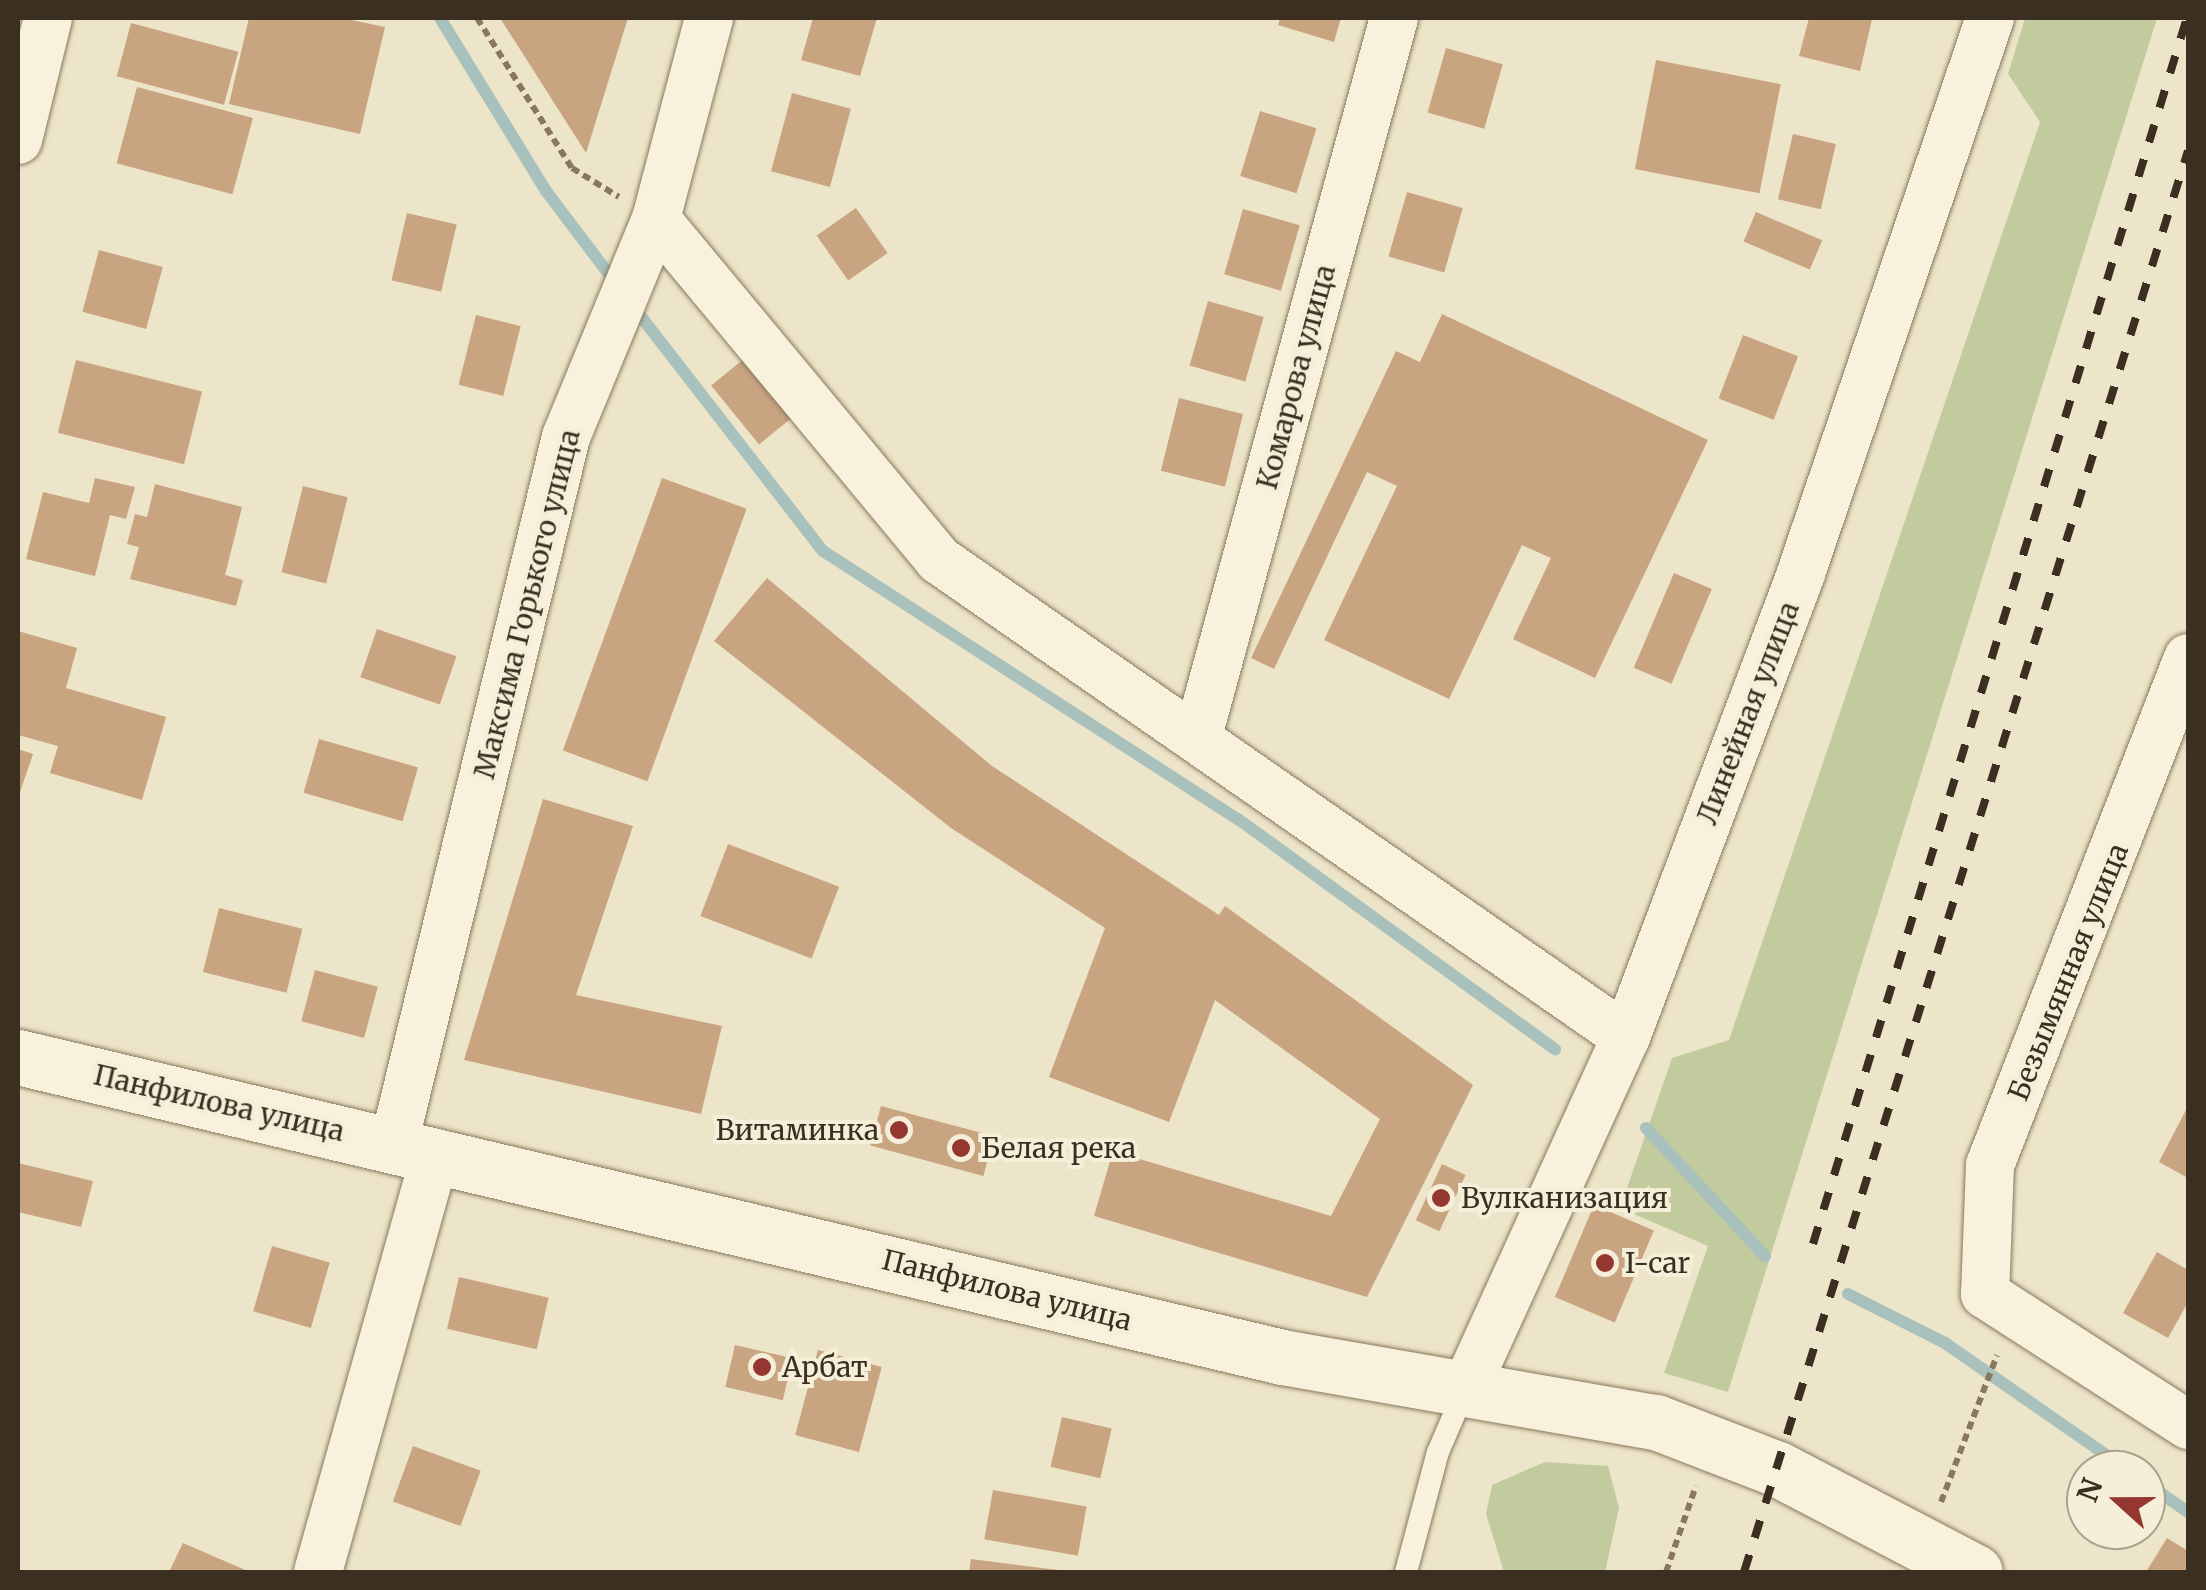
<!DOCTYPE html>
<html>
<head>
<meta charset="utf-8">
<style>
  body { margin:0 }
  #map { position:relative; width:2206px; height:1590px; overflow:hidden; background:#ede5c9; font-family:Merriweather,serif }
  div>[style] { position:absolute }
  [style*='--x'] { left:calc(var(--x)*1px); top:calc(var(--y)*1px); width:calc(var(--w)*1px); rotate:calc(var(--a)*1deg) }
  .green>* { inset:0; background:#c2cb9d }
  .stream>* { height:12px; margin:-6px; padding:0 6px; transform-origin:6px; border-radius:6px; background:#a9c1bc }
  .building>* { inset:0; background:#c9a480; transform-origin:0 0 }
  .path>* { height:6px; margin-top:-3px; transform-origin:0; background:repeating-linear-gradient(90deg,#89785e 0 8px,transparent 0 13px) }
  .roads { filter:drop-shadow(0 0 2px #89785e) drop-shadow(0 0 2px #89785e) }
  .service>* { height:22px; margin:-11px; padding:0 11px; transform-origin:11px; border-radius:11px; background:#f8f1dc }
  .minor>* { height:48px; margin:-24px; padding:0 24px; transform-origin:24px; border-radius:24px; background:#f8f1dc }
  .tertiary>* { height:55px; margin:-27.5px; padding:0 27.5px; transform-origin:27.5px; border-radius:27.5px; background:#f8f1dc }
  .rail>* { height:8px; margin-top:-4px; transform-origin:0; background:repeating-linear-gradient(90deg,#3a2f21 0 18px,transparent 0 36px) }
  .dots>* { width:28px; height:28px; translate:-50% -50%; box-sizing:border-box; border:5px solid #f5eed8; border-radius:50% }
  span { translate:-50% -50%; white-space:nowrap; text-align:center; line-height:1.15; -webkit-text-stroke:8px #f5eed8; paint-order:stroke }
  .street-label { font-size:28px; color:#3a2f21 }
  .poi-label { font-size:28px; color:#3a2f21 }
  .right { translate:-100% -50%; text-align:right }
  .left { translate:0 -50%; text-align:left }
  .frame { position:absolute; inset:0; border:20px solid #3a2f21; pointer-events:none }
  .north { position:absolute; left:2066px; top:1450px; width:100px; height:100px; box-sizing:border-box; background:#f5eed8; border:2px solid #aaa28f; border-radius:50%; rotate:291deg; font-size:28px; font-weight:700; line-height:40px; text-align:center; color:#3a2f21 }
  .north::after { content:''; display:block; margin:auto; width:35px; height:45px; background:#953731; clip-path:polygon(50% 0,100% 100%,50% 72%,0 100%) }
</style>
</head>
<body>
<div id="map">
  <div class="green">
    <div style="clip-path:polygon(2025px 18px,2157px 18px,1728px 1392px,1664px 1373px,1708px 1246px,1620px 1208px,1672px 1058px,1729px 1040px,2040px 122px,2008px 74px)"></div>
    <div style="clip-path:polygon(1545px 1462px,1608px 1466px,1619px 1508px,1605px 1572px,1504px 1572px,1486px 1514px,1492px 1485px)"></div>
  </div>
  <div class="stream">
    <div style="--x:440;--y:18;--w:203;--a:58.5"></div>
    <div style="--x:546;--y:191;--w:118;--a:52.9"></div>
    <div style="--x:632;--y:305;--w:311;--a:52.2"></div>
    <div style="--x:823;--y:551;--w:494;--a:32.9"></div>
    <div style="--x:1238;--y:819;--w:392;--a:36"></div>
    <div style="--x:1646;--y:1128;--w:175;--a:47.1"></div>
    <div style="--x:1848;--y:1294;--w:109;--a:26.8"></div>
    <div style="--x:1945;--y:1343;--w:223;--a:34.8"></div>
    <div style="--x:2146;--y:1483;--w:51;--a:34.6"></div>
  </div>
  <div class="building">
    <div style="clip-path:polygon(249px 18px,342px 18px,385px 27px,360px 134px,229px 104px)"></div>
    <div style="clip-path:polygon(500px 18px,628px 18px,586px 153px)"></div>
    <div style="clip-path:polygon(813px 18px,877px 18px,860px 76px,801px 60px)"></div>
    <div style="clip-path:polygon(1280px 18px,1341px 18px,1334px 42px,1278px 25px)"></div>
    <div style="clip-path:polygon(1809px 18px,1872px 19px,1860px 71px,1799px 56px)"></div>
    <div style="left:131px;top:23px;width:111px;height:55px;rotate:15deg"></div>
    <div style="left:1446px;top:48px;width:59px;height:67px;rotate:16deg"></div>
    <div style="left:1656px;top:60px;width:127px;height:111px;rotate:11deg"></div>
    <div style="left:137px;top:87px;width:120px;height:79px;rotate:15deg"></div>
    <div style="left:792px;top:93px;width:61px;height:81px;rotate:15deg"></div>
    <div style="left:1260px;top:111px;width:59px;height:68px;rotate:17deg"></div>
    <div style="left:1793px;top:134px;width:44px;height:67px;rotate:13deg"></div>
    <div style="left:1407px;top:192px;width:58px;height:67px;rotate:16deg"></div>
    <div style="left:856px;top:208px;width:55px;height:48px;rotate:55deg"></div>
    <div style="left:1243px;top:209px;width:59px;height:68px;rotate:16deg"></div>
    <div style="left:1756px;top:212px;width:72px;height:32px;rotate:23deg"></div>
    <div style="left:407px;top:213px;width:51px;height:69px;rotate:13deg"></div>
    <div style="left:99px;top:250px;width:66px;height:64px;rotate:15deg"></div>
    <div style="left:1208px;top:301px;width:58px;height:67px;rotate:16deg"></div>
    <div style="clip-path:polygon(1442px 314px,1708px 440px,1595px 678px,1513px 639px,1551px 558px,1522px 545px,1449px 699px,1324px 640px,1397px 486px,1367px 472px,1274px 669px,1251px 658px,1396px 351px,1420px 362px)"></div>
    <div style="left:476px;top:315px;width:46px;height:72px;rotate:14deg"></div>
    <div style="left:1743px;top:335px;width:59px;height:68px;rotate:21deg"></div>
    <div style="left:750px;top:354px;width:76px;height:50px;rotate:51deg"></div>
    <div style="left:76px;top:360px;width:130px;height:75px;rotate:14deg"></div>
    <div style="left:1179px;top:398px;width:66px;height:75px;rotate:14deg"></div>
    <div style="clip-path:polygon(95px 478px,135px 487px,126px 519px,110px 515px,95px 576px,26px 559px,43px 492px,89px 503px)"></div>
    <div style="left:662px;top:478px;width:90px;height:290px;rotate:20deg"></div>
    <div style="clip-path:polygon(155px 484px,242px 507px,225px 575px,243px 580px,236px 606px,130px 579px,139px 547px,127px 544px,135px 514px,147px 517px)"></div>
    <div style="left:303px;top:486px;width:46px;height:89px;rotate:14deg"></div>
    <div style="left:1674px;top:573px;width:41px;height:103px;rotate:23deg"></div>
    <div style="clip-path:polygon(767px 578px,992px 766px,1219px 915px,1225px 906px,1473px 1085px,1367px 1297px,1094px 1216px,1113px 1151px,1331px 1216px,1380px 1119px,1215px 1000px,1169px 1122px,1049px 1077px,1105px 928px,951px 828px,714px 641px)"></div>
    <div style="left:377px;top:629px;width:84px;height:51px;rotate:19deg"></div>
    <div style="clip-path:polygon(18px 631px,77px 648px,66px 688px,166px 717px,142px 800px,50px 773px,58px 746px,18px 735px)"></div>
    <div style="left:319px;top:739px;width:103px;height:56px;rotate:16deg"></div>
    <div style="clip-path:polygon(18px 749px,33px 754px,18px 798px)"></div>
    <div style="clip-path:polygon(543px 799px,633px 826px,576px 995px,722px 1026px,701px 1114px,464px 1060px)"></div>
    <div style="left:728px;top:844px;width:119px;height:77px;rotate:21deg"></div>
    <div style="left:219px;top:908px;width:86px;height:66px;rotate:14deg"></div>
    <div style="left:315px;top:970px;width:65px;height:53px;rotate:15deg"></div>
    <div style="left:881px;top:1106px;width:117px;height:41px;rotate:15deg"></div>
    <div style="clip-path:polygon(2188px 1106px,2188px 1178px,2159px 1162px)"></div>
    <div style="clip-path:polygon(18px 1163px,93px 1181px,81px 1227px,18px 1212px)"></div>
    <div style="left:1442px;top:1164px;width:26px;height:62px;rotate:25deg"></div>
    <div style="left:1594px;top:1205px;width:65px;height:100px;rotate:23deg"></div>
    <div style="left:272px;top:1246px;width:60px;height:68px;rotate:16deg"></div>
    <div style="clip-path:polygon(2157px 1252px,2188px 1270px,2188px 1302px,2168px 1338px,2123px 1313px)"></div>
    <div style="left:459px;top:1277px;width:92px;height:53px;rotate:13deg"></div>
    <div style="left:735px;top:1345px;width:59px;height:43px;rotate:13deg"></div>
    <div style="left:818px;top:1350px;width:66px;height:88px;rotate:15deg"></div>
    <div style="left:1062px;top:1417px;width:51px;height:51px;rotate:13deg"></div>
    <div style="left:413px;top:1446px;width:72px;height:59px;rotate:20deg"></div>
    <div style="left:993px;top:1490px;width:95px;height:50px;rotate:10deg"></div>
    <div style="clip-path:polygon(2167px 1538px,2188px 1551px,2186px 1572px,2146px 1572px)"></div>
    <div style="clip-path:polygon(183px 1543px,250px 1572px,169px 1572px)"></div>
    <div style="clip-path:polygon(971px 1559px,1058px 1570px,1058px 1572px,969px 1572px)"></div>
  </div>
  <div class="path">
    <div style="--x:477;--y:18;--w:178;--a:57.7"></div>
    <div style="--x:572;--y:168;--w:55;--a:31.7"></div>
    <div style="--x:1941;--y:1502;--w:157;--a:-69.1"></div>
    <div style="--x:1666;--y:1572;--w:91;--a:-70.8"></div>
  </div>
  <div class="roads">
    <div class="service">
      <div style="--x:1406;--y:1572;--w:124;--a:-75.1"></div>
      <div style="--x:1438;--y:1452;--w:65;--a:-66.6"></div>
    </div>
    <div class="minor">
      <div style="--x:18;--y:140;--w:126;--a:-76.2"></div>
      <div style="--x:656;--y:219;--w:443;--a:50.3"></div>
      <div style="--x:939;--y:560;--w:836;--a:34.77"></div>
      <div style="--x:2188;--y:658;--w:544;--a:111.33"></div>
      <div style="--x:1990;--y:1165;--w:129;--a:92.2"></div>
      <div style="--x:1985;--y:1294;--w:242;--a:32.8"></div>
      <div style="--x:1198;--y:736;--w:744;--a:-74.73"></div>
      <div style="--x:394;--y:1143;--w:727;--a:-76.31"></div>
      <div style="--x:566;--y:437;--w:236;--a:-67.6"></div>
      <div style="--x:656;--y:219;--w:208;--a:-75.2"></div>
      <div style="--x:1464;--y:1392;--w:390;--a:-65.5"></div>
      <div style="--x:1626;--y:1037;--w:496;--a:-69.3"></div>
      <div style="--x:1801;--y:573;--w:586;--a:-71.19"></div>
      <div style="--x:318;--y:1572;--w:435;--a:-74.3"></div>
    </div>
    <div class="tertiary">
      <div style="--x:18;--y:1057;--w:1299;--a:13.35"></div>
      <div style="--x:1282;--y:1357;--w:380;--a:9.9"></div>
      <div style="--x:1656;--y:1422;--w:131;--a:21.1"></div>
      <div style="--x:1778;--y:1469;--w:222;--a:27.6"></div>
    </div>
  </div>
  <div class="rail">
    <div style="--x:1813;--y:1244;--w:1282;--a:-73.04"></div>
    <div style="--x:1744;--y:1572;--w:1489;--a:-72.65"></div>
  </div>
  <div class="dots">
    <div style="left:899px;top:1130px;background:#953731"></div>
    <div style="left:961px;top:1148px;background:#953731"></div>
    <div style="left:1441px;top:1198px;background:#953731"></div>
    <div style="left:1605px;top:1263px;background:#953731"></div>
    <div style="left:762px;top:1367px;background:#953731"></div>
  </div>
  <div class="street-label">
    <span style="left:1296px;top:377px;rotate:-75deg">Комарова улица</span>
    <span style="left:527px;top:604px;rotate:-76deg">Максима Горького улица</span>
    <span style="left:1748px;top:713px;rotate:-69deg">Линейная улица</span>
    <span style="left:2068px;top:972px;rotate:-68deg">Безымянная улица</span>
    <span style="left:219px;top:1103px;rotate:13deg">Панфилова улица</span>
    <span style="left:1007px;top:1290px;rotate:14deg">Панфилова улица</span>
  </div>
  <div class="poi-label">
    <span class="right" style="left:879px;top:1130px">Витаминка</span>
    <span class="left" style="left:981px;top:1148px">Белая река</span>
    <span class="left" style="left:1461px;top:1198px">Вулканизация</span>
    <span class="left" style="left:1625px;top:1263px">I-car</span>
    <span class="left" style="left:782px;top:1367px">Арбат</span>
  </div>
  <div class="frame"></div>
  <div class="north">N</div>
</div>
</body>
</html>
